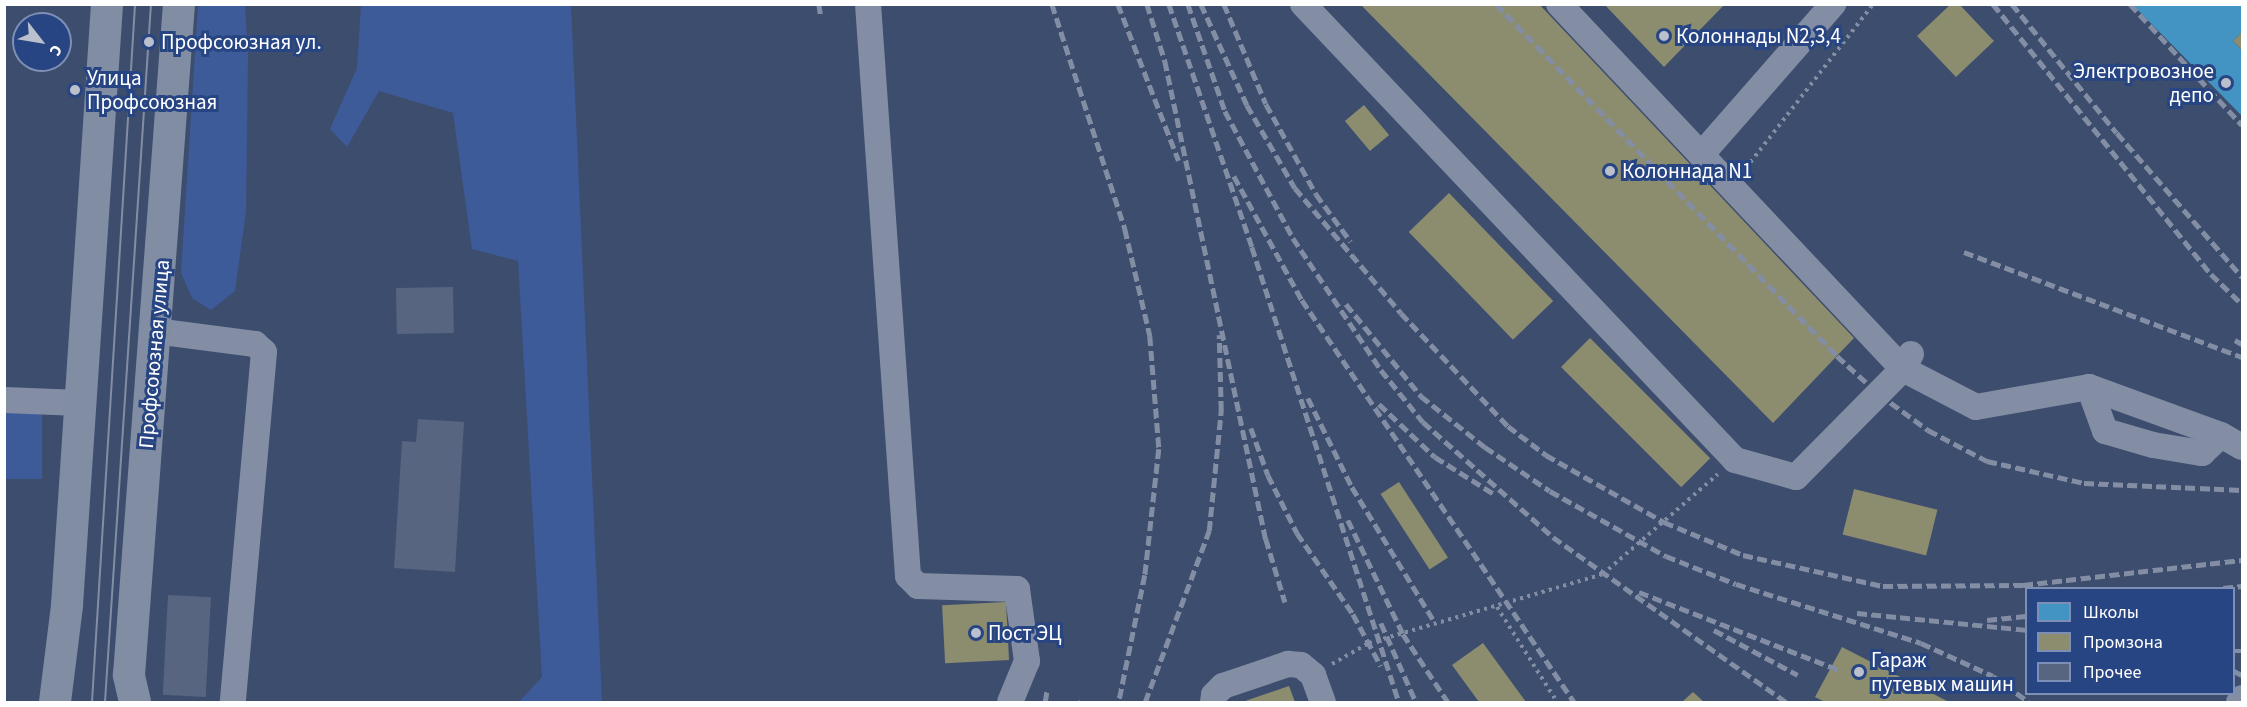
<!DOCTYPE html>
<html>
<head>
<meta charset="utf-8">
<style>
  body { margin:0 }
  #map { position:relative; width:2247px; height:707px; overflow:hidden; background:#3d4d6e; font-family:"Source Sans 3",sans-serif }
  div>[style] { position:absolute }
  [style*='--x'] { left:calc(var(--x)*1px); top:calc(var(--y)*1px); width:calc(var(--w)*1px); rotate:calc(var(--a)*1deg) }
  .green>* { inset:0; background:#3d5b98; transform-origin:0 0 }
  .schools>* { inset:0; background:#4393c3 }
  .industry>* { inset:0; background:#8c8c6e; transform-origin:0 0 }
  .building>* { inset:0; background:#586580; transform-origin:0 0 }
  .path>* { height:4px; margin-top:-2px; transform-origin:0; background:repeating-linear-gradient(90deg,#838ea4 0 3px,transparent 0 7.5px) }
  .minor>* { height:26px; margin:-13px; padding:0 13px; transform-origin:13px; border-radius:13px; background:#838ea4 }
  .major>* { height:32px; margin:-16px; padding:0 16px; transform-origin:16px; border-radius:16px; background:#818da2 }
  .tram>* { height:1.5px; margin:-0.75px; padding:0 0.75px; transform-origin:0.75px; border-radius:0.75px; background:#838ea4 }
  .rail>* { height:4.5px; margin-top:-2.25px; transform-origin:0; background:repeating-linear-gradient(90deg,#838ea4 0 10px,transparent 0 14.5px) }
  .dots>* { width:16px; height:16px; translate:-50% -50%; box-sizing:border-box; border:3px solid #284583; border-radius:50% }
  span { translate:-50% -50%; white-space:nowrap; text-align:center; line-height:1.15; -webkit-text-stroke:6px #284583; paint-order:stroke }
  .poi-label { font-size:21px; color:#fff }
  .left { translate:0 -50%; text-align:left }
  .right { translate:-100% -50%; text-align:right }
  .street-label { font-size:21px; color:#fff }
  .frame { position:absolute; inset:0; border:6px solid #fff; pointer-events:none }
  .legend { position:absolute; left:2025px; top:587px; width:210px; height:108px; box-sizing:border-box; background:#284583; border:2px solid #7e8fb5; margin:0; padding:8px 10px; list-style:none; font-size:18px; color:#fff }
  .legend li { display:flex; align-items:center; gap:12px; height:30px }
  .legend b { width:30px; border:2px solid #7e8fb5 }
  .north { position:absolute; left:12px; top:12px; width:60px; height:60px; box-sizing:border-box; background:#284583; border:2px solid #7e8fb5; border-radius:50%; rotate:121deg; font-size:16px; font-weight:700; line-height:24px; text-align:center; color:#fff }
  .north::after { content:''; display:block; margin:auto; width:21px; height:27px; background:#bbc1cc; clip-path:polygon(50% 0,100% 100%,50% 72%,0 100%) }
</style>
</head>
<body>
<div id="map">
  <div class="green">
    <div style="clip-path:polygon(198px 5px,245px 5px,248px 56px,246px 211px,235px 291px,211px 310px,192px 298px,181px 273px)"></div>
    <div style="clip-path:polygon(361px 5px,571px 5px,602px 702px,519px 702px,542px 677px,518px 261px,472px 249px,453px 113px,379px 91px,347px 147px,330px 129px,357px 68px)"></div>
    <div style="left:5px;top:413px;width:37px;height:66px"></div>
  </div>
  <div class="schools">
    <div style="clip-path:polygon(2132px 4px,2242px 4px,2242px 32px,2233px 41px,2242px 50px,2242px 116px)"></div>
  </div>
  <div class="industry">
    <div style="clip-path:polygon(1360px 4px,1539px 4px,1854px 338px,1773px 423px)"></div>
    <div style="clip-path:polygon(1604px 4px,1725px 4px,1664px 67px)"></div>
    <div style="clip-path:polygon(1951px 4px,1959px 4px,1994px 41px,1956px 77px,1917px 36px)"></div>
    <div style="clip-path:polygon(2242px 32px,2242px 50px,2233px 41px)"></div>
    <div style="left:1364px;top:105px;width:39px;height:25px;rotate:50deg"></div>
    <div style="left:1449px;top:193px;width:150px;height:56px;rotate:46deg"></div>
    <div style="left:1590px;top:338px;width:170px;height:41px;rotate:45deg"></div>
    <div style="left:1399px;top:482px;width:90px;height:22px;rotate:57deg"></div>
    <div style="left:1854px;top:489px;width:86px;height:47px;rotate:14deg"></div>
    <div style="left:1006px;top:602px;width:58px;height:64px;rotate:87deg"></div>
    <div style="clip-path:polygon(1483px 643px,1526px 702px,1479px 702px,1452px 665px)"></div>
    <div style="clip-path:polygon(1842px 647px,1949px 702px,1825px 702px,1815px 697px)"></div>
    <div style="clip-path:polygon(1289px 686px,1295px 702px,1242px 702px)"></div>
    <div style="clip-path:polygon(1693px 692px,1704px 702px,1682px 702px)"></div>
  </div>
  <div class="building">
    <div style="left:453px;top:287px;width:46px;height:57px;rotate:89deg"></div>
    <div style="clip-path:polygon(418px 419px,464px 422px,455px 572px,394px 568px,402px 441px,416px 442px)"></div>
    <div style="left:168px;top:595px;width:43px;height:100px;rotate:3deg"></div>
  </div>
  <div class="path">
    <div style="--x:1746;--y:168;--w:207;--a:-52.2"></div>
    <div style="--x:1497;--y:607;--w:112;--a:57.7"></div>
    <div style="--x:1332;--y:664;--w:43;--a:-29.6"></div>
    <div style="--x:1369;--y:643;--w:244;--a:-16.4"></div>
    <div style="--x:1603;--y:574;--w:152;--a:-41"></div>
  </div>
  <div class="minor">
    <div style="--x:868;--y:4;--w:573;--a:86"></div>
    <div style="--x:908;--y:576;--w:14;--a:45"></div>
    <div style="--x:918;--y:586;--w:99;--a:1.7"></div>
    <div style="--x:1017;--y:589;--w:73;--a:82.1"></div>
    <div style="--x:1027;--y:661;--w:44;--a:112.5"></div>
    <div style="--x:1303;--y:4;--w:628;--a:46.55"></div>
    <div style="--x:1735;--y:460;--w:63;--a:15.6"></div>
    <div style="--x:1796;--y:477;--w:152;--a:-45.3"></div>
    <div style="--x:1903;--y:369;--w:17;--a:-62"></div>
    <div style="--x:1559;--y:4;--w:502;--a:46.7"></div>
    <div style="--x:1903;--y:369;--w:82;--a:27.5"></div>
    <div style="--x:1976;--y:407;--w:115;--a:-10"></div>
    <div style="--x:2089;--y:387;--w:47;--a:70"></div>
    <div style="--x:2105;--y:431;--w:50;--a:16.3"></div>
    <div style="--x:2153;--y:445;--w:50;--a:9.3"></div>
    <div style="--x:2202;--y:453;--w:26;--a:-43"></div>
    <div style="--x:2221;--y:435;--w:24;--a:30"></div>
    <div style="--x:1701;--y:155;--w:201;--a:-48.8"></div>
    <div style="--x:155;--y:331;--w:101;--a:7.4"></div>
    <div style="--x:255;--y:344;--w:12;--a:42"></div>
    <div style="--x:264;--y:352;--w:351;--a:95.1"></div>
    <div style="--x:2089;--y:387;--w:140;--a:20"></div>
    <div style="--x:4;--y:400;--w:76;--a:2.3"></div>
    <div style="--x:1213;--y:702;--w:7;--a:-82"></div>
    <div style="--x:1214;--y:695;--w:13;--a:-45"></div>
    <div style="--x:1223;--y:686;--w:69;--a:-18.7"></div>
    <div style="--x:1288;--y:664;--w:13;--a:4"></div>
    <div style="--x:1301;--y:665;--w:16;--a:40"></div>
    <div style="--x:1313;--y:675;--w:29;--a:70"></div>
    <div style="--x:2239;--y:702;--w:5;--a:-53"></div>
  </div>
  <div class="major">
    <div style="--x:55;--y:702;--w:98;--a:-82.9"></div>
    <div style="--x:67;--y:605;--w:602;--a:-86.19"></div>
    <div style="--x:135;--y:702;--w:28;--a:-103"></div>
    <div style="--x:129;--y:675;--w:673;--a:-85.74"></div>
  </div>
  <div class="tram">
    <div style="--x:92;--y:702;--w:699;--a:-86.47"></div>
    <div style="--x:105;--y:702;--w:700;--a:-86.23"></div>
  </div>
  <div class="rail">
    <div style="--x:819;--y:4;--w:12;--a:81"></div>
    <div style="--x:1052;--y:4;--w:237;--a:72"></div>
    <div style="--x:1125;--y:229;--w:110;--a:76.8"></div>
    <div style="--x:1150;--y:336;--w:113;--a:85.4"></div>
    <div style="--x:1159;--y:449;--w:127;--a:96.3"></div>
    <div style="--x:1145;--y:575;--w:130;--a:101.6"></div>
    <div style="--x:1118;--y:4;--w:168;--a:68.8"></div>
    <div style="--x:1147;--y:4;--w:60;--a:72.5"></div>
    <div style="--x:1165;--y:61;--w:489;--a:78.1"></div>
    <div style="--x:1266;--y:539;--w:66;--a:73.2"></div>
    <div style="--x:1169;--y:4;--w:257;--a:71.1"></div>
    <div style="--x:1252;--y:247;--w:478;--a:72.1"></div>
    <div style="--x:1188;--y:4;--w:113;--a:70.9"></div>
    <div style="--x:1225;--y:111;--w:144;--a:61.8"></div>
    <div style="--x:1293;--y:238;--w:159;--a:56.3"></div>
    <div style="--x:1381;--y:370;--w:67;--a:51.1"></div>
    <div style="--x:1423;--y:422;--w:174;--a:41.5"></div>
    <div style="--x:1553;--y:537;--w:286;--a:35.3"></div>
    <div style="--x:1201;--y:4;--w:111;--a:65.5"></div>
    <div style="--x:1247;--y:105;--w:96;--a:60"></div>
    <div style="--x:1295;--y:188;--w:164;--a:49.7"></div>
    <div style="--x:1401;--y:313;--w:156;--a:46.6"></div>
    <div style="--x:1508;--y:426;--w:48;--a:37.3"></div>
    <div style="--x:1546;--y:455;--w:136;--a:29.6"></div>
    <div style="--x:1664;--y:522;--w:86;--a:22.7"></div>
    <div style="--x:1743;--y:555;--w:143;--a:12.5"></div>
    <div style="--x:1883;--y:586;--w:140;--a:-0.4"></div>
    <div style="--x:2023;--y:585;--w:220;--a:-6.5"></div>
    <div style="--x:1224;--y:4;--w:108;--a:67.2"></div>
    <div style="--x:1266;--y:104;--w:103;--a:60.9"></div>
    <div style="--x:1316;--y:194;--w:59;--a:53.9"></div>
    <div style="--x:1496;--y:4;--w:490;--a:45.9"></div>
    <div style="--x:1837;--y:356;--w:57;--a:42.1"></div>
    <div style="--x:1879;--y:394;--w:61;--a:36.3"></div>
    <div style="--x:1928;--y:430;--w:67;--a:27.7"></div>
    <div style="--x:1987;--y:461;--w:99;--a:12.8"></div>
    <div style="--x:2084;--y:483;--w:158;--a:2.5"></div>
    <div style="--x:1993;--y:4;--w:347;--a:51.1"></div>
    <div style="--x:2211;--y:274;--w:43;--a:44.1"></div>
    <div style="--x:2012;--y:4;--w:166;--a:50.9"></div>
    <div style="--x:2117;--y:133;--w:191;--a:49"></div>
    <div style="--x:2130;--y:4;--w:165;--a:47.2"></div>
    <div style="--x:1234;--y:176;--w:141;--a:61.3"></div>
    <div style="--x:1302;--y:300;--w:485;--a:55.9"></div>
    <div style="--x:1964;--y:252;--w:297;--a:20.7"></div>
    <div style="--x:1346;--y:304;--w:119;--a:50.8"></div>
    <div style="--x:1421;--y:396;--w:82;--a:38.6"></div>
    <div style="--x:1485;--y:447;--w:78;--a:34.1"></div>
    <div style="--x:1550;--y:491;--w:133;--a:29.3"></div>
    <div style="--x:1666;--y:556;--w:75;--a:21.8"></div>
    <div style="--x:1736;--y:584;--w:194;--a:17.7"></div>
    <div style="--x:1921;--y:643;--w:79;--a:24.6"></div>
    <div style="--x:1993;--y:676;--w:44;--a:35.8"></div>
    <div style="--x:2235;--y:340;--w:8;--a:30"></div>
    <div style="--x:1308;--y:398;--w:99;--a:63.7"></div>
    <div style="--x:1352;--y:487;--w:155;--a:58.5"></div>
    <div style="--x:1379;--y:404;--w:77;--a:43.4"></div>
    <div style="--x:1435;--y:457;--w:70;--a:32.1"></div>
    <div style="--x:1251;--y:428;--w:50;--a:70.1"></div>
    <div style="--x:1268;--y:475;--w:65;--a:63.4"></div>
    <div style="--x:1297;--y:533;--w:98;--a:55.3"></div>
    <div style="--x:1353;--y:614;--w:59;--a:61.7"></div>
    <div style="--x:1348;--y:520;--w:127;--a:64.2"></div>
    <div style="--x:1403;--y:634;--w:82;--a:56.5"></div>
    <div style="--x:2223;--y:588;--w:19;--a:-6"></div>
    <div style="--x:1639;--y:592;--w:218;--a:21.3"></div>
    <div style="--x:1857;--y:613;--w:170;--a:5.7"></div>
    <div style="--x:1987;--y:620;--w:39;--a:-6"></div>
    <div style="--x:1381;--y:623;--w:86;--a:66.1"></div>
    <div style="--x:1714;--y:630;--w:95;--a:28.2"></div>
    <div style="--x:2234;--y:651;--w:8;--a:0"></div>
    <div style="--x:2234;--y:671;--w:9;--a:27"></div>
    <div style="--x:1045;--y:702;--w:13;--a:-81"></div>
    <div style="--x:1080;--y:702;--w:1;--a:-45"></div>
    <div style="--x:1145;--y:702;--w:183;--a:-69.5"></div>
    <div style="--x:1209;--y:531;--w:121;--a:-84.3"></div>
    <div style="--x:1221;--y:411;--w:76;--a:-91.5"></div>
  </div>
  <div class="dots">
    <div style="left:1664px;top:36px;background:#bbc1cc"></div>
    <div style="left:149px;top:42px;background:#bbc1cc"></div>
    <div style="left:2226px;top:83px;background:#bbc1cc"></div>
    <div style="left:75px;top:90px;background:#bbc1cc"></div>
    <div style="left:1610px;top:171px;background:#bbc1cc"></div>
    <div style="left:976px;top:633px;background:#bbc1cc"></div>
    <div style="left:1859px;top:672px;background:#bbc1cc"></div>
  </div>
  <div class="poi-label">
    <span class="left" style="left:1676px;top:36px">Колоннады N2,3,4</span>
    <span class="left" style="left:161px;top:42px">Профсоюзная ул.</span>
    <span class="right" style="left:2214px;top:83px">Электровозное<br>депо</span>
    <span class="left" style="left:87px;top:90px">Улица<br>Профсоюзная</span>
    <span class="left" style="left:1622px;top:171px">Колоннада N1</span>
    <span class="left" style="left:988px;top:633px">Пост ЭЦ</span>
    <span class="left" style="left:1871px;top:672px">Гараж<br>путевых машин</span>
  </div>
  <div class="street-label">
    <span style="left:154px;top:354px;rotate:-85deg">Профсоюзная улица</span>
  </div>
  <div class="frame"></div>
  <ul class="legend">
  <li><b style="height:16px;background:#4393c3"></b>Школы</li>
  <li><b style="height:16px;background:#8c8c6e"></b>Промзона</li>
  <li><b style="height:16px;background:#586580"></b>Прочее</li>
  </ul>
  <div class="north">С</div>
</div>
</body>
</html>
